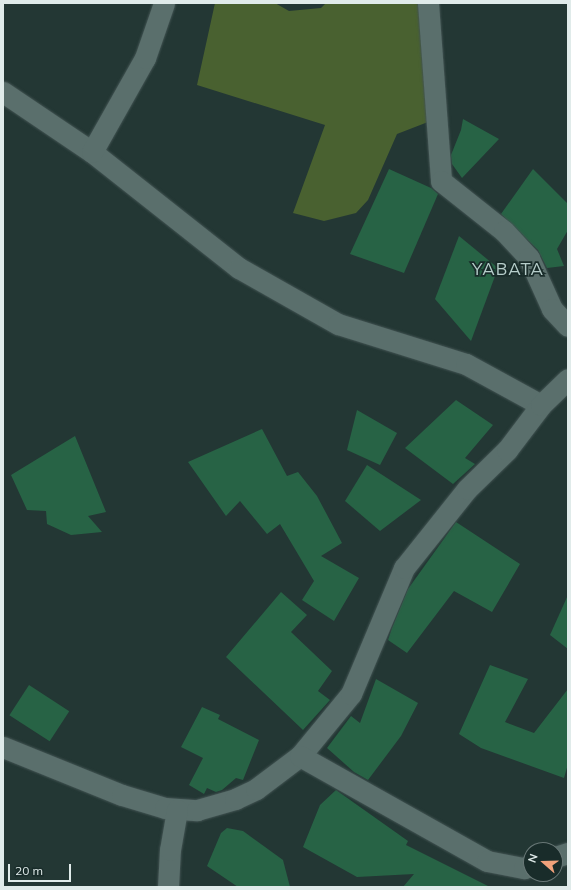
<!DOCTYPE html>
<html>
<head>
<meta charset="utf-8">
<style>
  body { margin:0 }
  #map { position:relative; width:571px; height:890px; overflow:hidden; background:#233734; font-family:Mulish,sans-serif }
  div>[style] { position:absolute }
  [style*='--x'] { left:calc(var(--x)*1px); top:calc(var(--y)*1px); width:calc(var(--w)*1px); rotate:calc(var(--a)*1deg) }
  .forest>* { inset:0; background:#496130 }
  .building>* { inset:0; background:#276345; transform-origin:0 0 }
  .roads { filter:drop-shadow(0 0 1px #425352) drop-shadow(0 0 1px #425352) }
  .street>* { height:21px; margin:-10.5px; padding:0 10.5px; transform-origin:10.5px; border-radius:10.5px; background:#5a6f6c }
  span { translate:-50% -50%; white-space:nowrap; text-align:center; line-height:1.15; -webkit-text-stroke:3.5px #192c2a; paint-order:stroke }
  .quarter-label { font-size:17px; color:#b6cdca; letter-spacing:1px }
  .frame { position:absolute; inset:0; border:4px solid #e0ebea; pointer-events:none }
  .north { position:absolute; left:523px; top:842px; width:40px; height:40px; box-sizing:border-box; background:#192c2a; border:1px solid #697877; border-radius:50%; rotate:290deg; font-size:11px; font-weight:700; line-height:16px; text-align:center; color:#e0ebea }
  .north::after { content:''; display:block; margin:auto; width:14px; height:18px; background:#f1a27b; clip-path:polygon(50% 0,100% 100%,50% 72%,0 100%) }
  .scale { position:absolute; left:8px; top:864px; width:63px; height:18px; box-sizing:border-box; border:2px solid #e0ebea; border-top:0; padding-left:5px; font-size:12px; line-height:14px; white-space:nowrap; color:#e0ebea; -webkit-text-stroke:3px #192c2a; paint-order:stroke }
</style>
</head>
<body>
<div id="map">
  <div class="forest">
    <div style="clip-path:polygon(215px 3px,275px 3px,289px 11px,321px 8px,326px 3px,421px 3px,428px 122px,397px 134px,368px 200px,356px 213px,324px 221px,293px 213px,325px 125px,197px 85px)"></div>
  </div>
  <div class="building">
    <div style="clip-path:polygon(463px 119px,499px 139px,462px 178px,452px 164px,451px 155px,461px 130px)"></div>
    <div style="clip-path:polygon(389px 169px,431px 188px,438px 194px,404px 273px,350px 254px)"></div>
    <div style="clip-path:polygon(533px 169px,568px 204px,568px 230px,557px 249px,564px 266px,547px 268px,538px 250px,501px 214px)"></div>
    <div style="clip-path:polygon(459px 236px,498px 268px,471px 341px,435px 299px)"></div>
    <div style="clip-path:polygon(456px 400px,493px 425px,465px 458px,475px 464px,453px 484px,405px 448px)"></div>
    <div style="clip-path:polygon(357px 410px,397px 433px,380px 465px,347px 450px)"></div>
    <div style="clip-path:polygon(262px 429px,287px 476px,298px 472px,317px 496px,342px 543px,321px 556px,359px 578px,334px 621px,302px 600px,314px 581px,280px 524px,267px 534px,240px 501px,226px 516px,188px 462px)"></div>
    <div style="clip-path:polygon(75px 436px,106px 512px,88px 516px,102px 532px,71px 535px,47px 524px,46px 511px,27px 510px,11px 475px)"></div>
    <div style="clip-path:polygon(367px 465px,421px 500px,380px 531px,345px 501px)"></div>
    <div style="clip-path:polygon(456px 522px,520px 564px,492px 612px,454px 591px,407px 653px,388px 640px,392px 628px,408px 589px)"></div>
    <div style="clip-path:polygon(281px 592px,307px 615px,291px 632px,332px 671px,318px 691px,330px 700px,303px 730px,226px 657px)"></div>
    <div style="clip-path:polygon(568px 595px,568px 649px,550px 635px)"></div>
    <div style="clip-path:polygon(490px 665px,528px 679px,505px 722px,534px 733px,568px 689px,568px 764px,564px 778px,481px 748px,459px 734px)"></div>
    <div style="clip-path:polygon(376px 679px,418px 703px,401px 736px,368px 780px,354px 772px,327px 748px,351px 716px,360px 723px)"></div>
    <div style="left:29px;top:685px;width:48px;height:36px;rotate:33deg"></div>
    <div style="clip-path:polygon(202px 707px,220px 715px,218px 719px,259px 740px,243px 780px,236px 778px,222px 790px,216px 792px,207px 788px,204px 794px,189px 785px,203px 758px,181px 747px)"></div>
    <div style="clip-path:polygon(336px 790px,408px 841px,406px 845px,490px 887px,403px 887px,414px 874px,357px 877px,303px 847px,320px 805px)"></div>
    <div style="clip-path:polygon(227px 828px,243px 831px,283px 860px,290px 887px,238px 887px,207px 866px,221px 833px)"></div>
  </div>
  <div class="roads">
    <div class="street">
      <div style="--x:428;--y:3;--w:178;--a:85.8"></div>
      <div style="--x:441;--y:181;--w:80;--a:38.4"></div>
      <div style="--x:504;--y:231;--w:37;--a:47"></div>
      <div style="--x:529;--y:258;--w:56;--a:65.7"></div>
      <div style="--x:552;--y:309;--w:23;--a:47"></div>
      <div style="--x:3;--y:92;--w:107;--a:34"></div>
      <div style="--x:92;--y:152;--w:187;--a:38.3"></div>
      <div style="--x:239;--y:268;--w:114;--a:29.5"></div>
      <div style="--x:338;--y:324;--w:134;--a:17.4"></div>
      <div style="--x:466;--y:364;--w:85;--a:28.7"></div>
      <div style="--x:92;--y:152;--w:108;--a:-60.6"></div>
      <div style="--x:145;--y:58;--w:58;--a:-70.9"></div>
      <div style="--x:3;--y:747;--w:128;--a:22"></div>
      <div style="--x:122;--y:795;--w:45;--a:16.8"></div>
      <div style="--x:165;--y:808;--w:32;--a:4"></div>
      <div style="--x:197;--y:810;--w:40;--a:-16"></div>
      <div style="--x:235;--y:799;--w:23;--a:-25"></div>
      <div style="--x:256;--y:789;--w:55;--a:-36.9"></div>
      <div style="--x:300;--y:756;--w:80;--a:-50.6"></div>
      <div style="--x:351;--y:694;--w:137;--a:-67.2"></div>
      <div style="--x:404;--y:568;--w:101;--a:-51.4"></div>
      <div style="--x:467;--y:489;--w:56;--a:-44.3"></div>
      <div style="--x:507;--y:450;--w:56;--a:-52.9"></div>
      <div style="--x:541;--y:405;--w:37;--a:-44"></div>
      <div style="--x:300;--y:756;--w:214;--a:29.3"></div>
      <div style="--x:487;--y:861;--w:38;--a:11"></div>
      <div style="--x:524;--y:868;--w:8;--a:-23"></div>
      <div style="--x:555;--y:857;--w:14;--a:-17"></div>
      <div style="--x:168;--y:887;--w:37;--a:-87"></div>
      <div style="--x:170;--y:850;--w:41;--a:-80.1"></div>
    </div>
  </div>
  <div class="quarter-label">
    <span style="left:508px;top:269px">YABATA</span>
  </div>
  <div class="frame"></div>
  <div class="north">N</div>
  <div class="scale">20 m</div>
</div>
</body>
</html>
